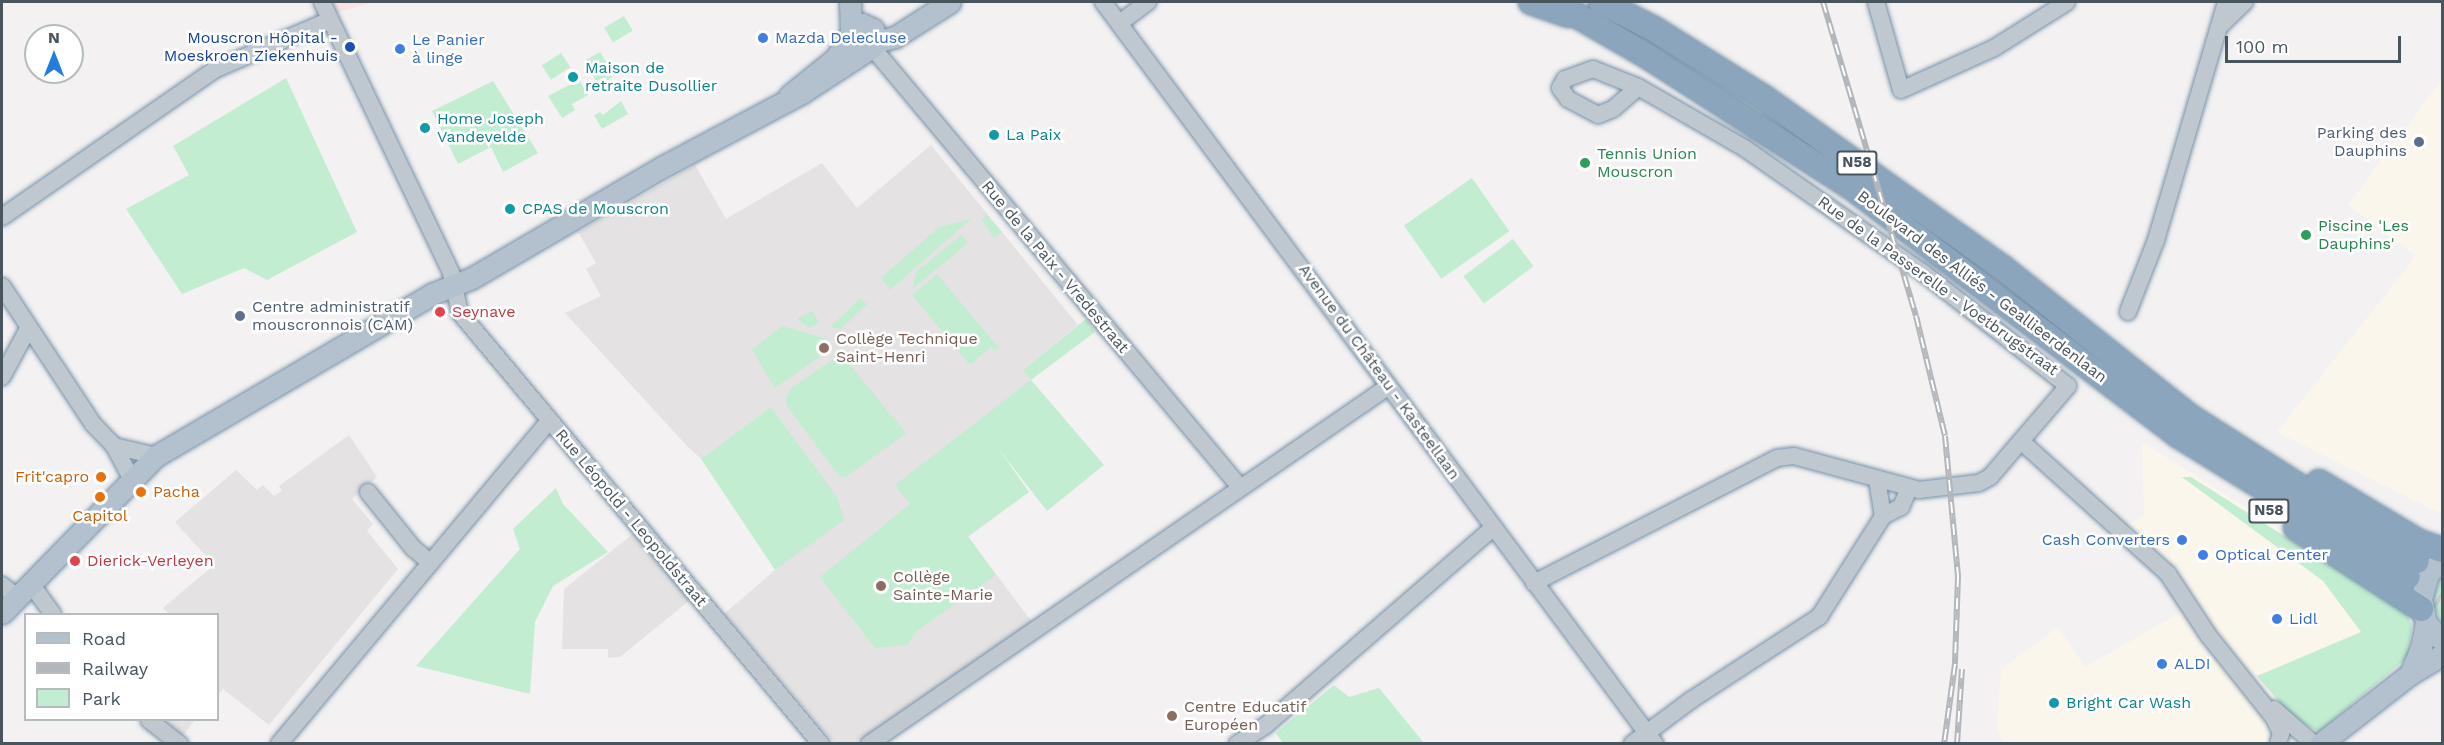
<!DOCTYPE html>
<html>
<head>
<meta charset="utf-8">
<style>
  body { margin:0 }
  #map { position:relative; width:2444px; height:745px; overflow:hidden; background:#f3f1f1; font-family:"Work Sans",sans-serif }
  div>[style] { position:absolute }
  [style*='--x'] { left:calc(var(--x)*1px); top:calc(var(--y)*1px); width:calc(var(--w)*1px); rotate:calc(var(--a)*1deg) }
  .commercial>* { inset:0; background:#fbf6ec }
  .education>* { inset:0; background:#e4e2e2 }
  .medical>* { inset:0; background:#fae4e3 }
  .green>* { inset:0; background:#c2edd0; transform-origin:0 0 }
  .highway-tunnel>* { height:24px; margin-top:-12px; transform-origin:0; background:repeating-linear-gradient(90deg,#c8cacc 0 24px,transparent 0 36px) }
  .roads { filter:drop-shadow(0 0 2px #7691a8) drop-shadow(0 0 2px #7691a8) }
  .minor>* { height:16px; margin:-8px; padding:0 8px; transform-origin:8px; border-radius:8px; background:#bfc8ce }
  .major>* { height:21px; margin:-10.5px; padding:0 10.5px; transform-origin:10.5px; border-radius:10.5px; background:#b2c1cd }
  .highway>* { height:24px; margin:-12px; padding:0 12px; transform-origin:12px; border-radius:12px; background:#8ba6bc }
  .rail>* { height:6px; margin-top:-3px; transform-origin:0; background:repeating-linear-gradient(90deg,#fff 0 11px,#b3b6ba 0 22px); box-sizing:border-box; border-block:2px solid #b3b6ba }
  .dots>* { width:16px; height:16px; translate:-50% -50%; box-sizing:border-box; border:3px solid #fff; border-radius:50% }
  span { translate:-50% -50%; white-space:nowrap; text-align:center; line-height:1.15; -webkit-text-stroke:5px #fff; paint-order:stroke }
  .shield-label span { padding:2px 4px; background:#fff; border:2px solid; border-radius:4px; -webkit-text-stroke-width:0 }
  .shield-label { font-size:15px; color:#49555d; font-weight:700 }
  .transit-label { font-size:16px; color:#164399 }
  .right { translate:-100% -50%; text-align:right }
  .shop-label { font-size:16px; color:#366cbe }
  .left { translate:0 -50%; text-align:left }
  .culture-label { font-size:16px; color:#0d838f }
  .service-label { font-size:16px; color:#4e5e75 }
  .leisure-label { font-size:16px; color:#27864d }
  .street-label { font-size:16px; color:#49555d }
  .health-label { font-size:16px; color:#be3a42 }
  .education-label { font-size:16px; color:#785e54 }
  .food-label { font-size:16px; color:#c56008 }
  .frame { position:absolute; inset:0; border:3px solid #49555d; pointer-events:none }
  .legend { position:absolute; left:24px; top:613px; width:195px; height:108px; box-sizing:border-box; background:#fff; border:2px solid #b6bbbe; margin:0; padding:8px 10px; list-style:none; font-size:18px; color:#49555d }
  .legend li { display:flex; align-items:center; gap:12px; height:30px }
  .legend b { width:30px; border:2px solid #b6bbbe }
  .north { position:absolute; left:24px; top:24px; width:60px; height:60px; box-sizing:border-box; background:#fff; border:2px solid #b6bbbe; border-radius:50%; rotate:0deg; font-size:16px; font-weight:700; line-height:24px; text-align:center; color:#49555d }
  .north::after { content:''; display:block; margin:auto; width:21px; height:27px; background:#237dda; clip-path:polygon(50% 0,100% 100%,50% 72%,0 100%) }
  .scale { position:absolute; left:2225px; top:36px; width:176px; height:27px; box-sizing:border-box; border:3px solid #49555d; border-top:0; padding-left:8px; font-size:18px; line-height:21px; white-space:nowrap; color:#49555d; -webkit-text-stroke:4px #fff; paint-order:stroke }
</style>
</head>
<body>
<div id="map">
  <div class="commercial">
    <div style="clip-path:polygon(2442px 79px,2442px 514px,2277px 432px,2416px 256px,2348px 205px)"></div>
    <div style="clip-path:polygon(2142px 442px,2402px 606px,2415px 630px,2404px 661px,2300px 743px,2005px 744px,1997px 729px,2001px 669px,2058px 627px,2085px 667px,2183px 611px,2164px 576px,2126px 526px,2144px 515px)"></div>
  </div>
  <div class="education">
    <div style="clip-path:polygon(931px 145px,1078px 325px,1023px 370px,1031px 380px,978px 422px,1029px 492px,968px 537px,1032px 622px,856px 743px,834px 743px,724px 614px,775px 570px,836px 497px,771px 407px,701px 459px,687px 446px,565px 313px,601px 296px,586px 269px,596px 263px,578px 232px,695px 165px,726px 219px,822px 163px,857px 208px)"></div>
    <div style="clip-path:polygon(349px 435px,377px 477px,352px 499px,373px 524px,367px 531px,398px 569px,269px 725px,223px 689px,218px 695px,218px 614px,169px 614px,163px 608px,214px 565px,175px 522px,236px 470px,257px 490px,263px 485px,274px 496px,282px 491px,279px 486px)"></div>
    <div style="clip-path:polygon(634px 533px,690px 600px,620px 657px,608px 658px,608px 649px,562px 649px,564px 589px)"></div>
    <div style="clip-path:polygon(158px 720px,195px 720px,181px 738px)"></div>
  </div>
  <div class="medical">
    <div style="clip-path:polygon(327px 2px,374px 2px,332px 14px)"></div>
  </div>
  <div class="green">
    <div style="left:624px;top:16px;width:17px;height:23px;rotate:59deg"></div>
    <div style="clip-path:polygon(600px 52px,614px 75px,600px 88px,584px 61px)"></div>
    <div style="left:561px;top:53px;width:17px;height:23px;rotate:57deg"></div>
    <div style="clip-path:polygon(286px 78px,357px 232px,267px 280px,244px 268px,182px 294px,126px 209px,189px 175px,173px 146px)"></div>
    <div style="clip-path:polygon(579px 80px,588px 95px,572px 104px,575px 110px,562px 118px,548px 96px)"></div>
    <div style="clip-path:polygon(493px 81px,538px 153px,503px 172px,491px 147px,458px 164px,432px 111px)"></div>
    <div style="clip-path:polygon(621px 101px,628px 114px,602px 129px,594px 115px,600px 112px,603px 115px)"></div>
    <div style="left:1472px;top:178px;width:65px;height:83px;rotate:55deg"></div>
    <div style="clip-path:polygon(986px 214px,1002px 232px,994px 238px,982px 220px)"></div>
    <div style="clip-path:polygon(971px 219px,890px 290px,881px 278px,939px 227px)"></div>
    <div style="clip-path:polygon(961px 235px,968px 243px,912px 289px,916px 272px)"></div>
    <div style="left:1513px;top:239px;width:34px;height:62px;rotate:53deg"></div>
    <div style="clip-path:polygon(937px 274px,999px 348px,994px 351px,991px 347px,970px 365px,912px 295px)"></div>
    <div style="clip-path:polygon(860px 299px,867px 304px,841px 329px,830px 327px)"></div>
    <div style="clip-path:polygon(812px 311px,819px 322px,809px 328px,797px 319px)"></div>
    <div style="clip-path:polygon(1086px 319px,1095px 332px,1031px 380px,1104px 465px,1047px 511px,998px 448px,1029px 492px,968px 536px,996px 575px,917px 631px,907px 645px,875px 648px,820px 577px,910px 504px,895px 485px,1031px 380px,1023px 370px)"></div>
    <div style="clip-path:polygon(782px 326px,823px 338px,831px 349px,775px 388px,752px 350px)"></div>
    <div style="clip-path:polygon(841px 354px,906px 433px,846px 477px,839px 476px,787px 406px,786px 398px,790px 389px)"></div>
    <div style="clip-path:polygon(771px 407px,837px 497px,844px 520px,775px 570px,701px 459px)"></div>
    <div style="clip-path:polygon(2182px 477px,2191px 477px,2406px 613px,2412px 625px,2408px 657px,2319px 732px,2295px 720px,2257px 676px,2361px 632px,2323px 581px)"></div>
    <div style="clip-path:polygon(556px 488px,563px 504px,608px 552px,553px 586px,535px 622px,530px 694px,416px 666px,520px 549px,513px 529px)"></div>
    <div style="clip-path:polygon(2442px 574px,2442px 625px,2432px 600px)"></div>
    <div style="clip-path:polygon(1334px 685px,1349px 697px,1379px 688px,1424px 743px,1283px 743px,1276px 733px)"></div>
  </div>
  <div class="highway-tunnel">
    <div style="--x:2408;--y:577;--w:40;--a:32"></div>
  </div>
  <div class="roads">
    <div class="minor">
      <div style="--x:322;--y:2;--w:300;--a:64.5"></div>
      <div style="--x:451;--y:273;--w:41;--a:77.3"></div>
      <div style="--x:460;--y:313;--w:562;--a:50.05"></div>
      <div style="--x:1103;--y:2;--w:925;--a:53.35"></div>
      <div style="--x:1876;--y:2;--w:91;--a:74.1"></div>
      <div style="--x:1901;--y:90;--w:102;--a:-24.3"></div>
      <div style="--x:1994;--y:48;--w:86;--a:-32.2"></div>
      <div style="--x:1121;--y:22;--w:34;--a:-37"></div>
      <div style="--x:2221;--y:25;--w:33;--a:-44"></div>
      <div style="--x:872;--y:47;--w:572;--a:50.1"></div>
      <div style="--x:2;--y:217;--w:260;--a:-34.7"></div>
      <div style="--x:216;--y:69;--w:124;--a:-23.3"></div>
      <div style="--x:2;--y:286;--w:165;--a:56.6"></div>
      <div style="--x:93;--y:424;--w:30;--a:46"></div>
      <div style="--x:114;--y:446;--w:36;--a:62"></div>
      <div style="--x:2128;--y:312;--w:77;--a:-68.7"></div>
      <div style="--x:2156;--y:240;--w:248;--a:-73.6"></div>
      <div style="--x:2;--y:377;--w:55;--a:-61.6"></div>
      <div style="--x:2022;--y:442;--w:197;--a:42.1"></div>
      <div style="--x:2168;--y:574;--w:73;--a:56.7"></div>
      <div style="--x:2208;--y:635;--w:106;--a:51.5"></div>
      <div style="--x:2274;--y:718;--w:17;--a:65"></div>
      <div style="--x:2281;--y:733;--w:11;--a:105"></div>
      <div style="--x:114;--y:446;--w:43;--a:13.4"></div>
      <div style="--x:1877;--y:479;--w:37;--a:81"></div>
      <div style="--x:368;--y:492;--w:72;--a:51.2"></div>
      <div style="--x:413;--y:548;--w:23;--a:40"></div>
      <div style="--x:1534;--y:583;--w:273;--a:-27.2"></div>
      <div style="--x:1777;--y:458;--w:17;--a:-7"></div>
      <div style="--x:1794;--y:456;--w:130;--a:15.2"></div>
      <div style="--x:1919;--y:490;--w:60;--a:-6.7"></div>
      <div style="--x:1979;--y:483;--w:13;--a:-29"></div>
      <div style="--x:1990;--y:477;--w:120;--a:-49.4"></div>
      <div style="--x:2068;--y:386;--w:185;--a:-142"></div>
      <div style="--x:1922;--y:272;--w:215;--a:-145.1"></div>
      <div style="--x:1746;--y:149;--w:125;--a:-150.1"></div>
      <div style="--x:1638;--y:87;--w:48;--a:-158.2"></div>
      <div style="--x:1593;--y:69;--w:30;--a:160"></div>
      <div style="--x:1565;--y:79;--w:10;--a:119"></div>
      <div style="--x:1560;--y:88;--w:14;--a:54"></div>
      <div style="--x:1568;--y:99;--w:34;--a:28"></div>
      <div style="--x:1598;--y:115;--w:16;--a:-22"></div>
      <div style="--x:1613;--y:109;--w:33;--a:-41"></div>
      <div style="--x:31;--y:584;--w:37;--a:54"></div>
      <div style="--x:2;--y:585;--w:21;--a:39"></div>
      <div style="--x:2274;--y:709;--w:53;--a:41.2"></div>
      <div style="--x:149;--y:720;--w:39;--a:38"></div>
      <div style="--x:279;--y:744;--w:422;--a:-50.1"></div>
      <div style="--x:869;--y:744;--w:631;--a:-34.55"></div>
      <div style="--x:1237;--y:744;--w:33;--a:-33"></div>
      <div style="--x:1265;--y:726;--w:303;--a:-41"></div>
      <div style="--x:1632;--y:744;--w:74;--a:-36.7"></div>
      <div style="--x:1691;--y:700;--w:153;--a:-33"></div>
      <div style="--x:1819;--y:617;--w:120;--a:-57.6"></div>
      <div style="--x:1883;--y:516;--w:20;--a:-27"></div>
      <div style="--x:1901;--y:507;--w:21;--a:-67"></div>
    </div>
    <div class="major">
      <div style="--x:850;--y:2;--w:28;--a:88"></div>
      <div style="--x:875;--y:42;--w:21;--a:-14"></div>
      <div style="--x:895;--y:37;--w:65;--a:-32.5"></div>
      <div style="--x:2442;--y:559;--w:21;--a:133"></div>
      <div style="--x:2428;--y:574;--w:26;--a:106"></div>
      <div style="--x:2421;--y:599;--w:25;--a:78"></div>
      <div style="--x:2426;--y:623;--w:23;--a:47"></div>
      <div style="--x:2;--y:613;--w:220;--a:-45.6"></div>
      <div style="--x:156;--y:456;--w:320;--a:-30.4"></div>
      <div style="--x:432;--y:294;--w:43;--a:-21.8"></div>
      <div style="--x:472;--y:278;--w:222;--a:-30.3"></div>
      <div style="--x:664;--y:166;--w:157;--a:-28"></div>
      <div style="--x:803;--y:92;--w:82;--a:-33.1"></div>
      <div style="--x:872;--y:47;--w:10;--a:-66"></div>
      <div style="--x:876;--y:38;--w:9;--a:-108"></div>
      <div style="--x:873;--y:29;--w:12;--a:-156"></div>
      <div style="--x:862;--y:24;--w:9;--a:159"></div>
      <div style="--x:854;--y:27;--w:36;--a:120"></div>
      <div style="--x:836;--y:58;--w:60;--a:141"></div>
      <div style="--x:2410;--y:674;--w:28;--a:-67"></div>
      <div style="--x:2421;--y:648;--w:25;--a:-79"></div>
      <div style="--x:2320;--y:744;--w:114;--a:-37.9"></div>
      <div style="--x:2410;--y:674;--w:37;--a:-31"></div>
    </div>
    <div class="highway">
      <div style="--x:1531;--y:2;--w:39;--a:19"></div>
      <div style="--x:1554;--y:2;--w:108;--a:30.1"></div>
      <div style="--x:1647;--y:56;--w:246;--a:32.7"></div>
      <div style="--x:1854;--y:189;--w:407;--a:37.2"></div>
      <div style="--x:2178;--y:435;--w:270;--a:31.7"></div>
      <div style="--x:1601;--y:2;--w:59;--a:27"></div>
      <div style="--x:1654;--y:29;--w:128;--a:32"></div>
      <div style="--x:1763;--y:97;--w:295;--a:35.5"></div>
      <div style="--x:2003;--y:268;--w:238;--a:38.5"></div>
      <div style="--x:2189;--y:416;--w:270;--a:32.5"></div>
      <div style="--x:2319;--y:482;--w:117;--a:31"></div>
      <div style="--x:2419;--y:542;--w:24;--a:19"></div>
      <div style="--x:2296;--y:528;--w:149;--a:32.9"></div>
    </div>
  </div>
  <div class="rail">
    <div style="--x:1823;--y:2;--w:327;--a:73.5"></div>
    <div style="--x:1916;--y:316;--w:123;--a:76.4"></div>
    <div style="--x:1945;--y:436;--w:141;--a:84.7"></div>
    <div style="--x:1958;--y:576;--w:88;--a:92"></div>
    <div style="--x:1955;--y:664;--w:81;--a:97.8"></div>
    <div style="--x:1957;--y:744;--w:75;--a:-86.2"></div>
  </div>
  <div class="dots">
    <div style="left:763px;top:38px;background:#3f7fe0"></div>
    <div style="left:350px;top:47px;background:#1a4fb4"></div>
    <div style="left:400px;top:49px;background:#3f7fe0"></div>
    <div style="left:573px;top:77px;background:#0f9aa8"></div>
    <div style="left:425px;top:128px;background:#0f9aa8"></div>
    <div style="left:994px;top:135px;background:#0f9aa8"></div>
    <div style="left:2419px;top:142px;background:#5c6f8a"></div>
    <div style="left:1585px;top:163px;background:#2e9e5b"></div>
    <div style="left:510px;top:209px;background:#0f9aa8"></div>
    <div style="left:2306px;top:235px;background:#2e9e5b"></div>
    <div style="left:440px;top:312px;background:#e0444e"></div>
    <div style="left:240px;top:316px;background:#5c6f8a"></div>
    <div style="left:824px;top:348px;background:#8d6e63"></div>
    <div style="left:101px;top:477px;background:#e8710a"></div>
    <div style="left:141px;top:492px;background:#e8710a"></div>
    <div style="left:100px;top:497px;background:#e8710a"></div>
    <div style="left:2182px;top:540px;background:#3f7fe0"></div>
    <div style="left:2203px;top:555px;background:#3f7fe0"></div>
    <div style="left:75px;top:561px;background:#e0444e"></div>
    <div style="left:881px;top:586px;background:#8d6e63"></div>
    <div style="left:2277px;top:619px;background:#3f7fe0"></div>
    <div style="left:2162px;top:664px;background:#3f7fe0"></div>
    <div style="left:2054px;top:703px;background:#0f9aa8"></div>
    <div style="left:1172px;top:716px;background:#8d6e63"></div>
  </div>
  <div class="shield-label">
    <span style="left:1857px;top:163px">N58</span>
    <span style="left:2269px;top:511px">N58</span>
  </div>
  <div class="transit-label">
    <span class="right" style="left:338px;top:47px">Mouscron Hôpital -<br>Moeskroen Ziekenhuis</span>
  </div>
  <div class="shop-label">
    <span class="left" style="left:775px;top:38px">Mazda Delecluse</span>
    <span class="left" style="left:412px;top:49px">Le Panier<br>à linge</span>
    <span class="right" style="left:2170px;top:540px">Cash Converters</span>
    <span class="left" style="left:2215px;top:555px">Optical Center</span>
    <span class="left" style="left:2289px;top:619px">Lidl</span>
    <span class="left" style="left:2174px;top:664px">ALDI</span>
  </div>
  <div class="culture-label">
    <span class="left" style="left:585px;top:77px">Maison de<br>retraite Dusollier</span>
    <span class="left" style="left:437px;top:128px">Home Joseph<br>Vandevelde</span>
    <span class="left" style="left:1006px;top:135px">La Paix</span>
    <span class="left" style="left:522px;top:209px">CPAS de Mouscron</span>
    <span class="left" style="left:2066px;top:703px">Bright Car Wash</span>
  </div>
  <div class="service-label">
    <span class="right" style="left:2407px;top:142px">Parking des<br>Dauphins</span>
    <span class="left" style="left:252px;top:316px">Centre administratif<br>mouscronnois (CAM)</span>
  </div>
  <div class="leisure-label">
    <span class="left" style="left:1597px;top:163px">Tennis Union<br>Mouscron</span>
    <span class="left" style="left:2318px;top:235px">Piscine 'Les<br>Dauphins'</span>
  </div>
  <div class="street-label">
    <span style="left:1055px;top:267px;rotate:50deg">Rue de la Paix - Vredestraat</span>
    <span style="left:1938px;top:286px;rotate:36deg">Rue de la Passerelle - Voetbrugstraat</span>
    <span style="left:1982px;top:287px;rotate:37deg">Boulevard des Alliés - Geallieerdenlaan</span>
    <span style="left:1379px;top:372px;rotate:54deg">Avenue du Château - Kasteellaan</span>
    <span style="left:631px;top:518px;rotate:50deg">Rue Léopold - Leopoldstraat</span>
  </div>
  <div class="health-label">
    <span class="left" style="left:452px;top:312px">Seynave</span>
    <span class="left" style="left:87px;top:561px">Dierick-Verleyen</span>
  </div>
  <div class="education-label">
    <span class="left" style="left:836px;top:348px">Collège Technique<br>Saint-Henri</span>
    <span class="left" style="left:893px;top:586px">Collège<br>Sainte-Marie</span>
    <span class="left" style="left:1184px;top:716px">Centre Educatif<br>Européen</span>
  </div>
  <div class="food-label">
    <span class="right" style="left:89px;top:477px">Frit'capro</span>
    <span class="left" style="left:153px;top:492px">Pacha</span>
    <span style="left:100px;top:516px">Capitol</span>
  </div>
  <div class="frame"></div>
  <ul class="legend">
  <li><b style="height:8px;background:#b2c1cd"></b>Road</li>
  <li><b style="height:8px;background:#b3b6ba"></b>Railway</li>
  <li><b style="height:16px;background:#c2edd0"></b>Park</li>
  </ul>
  <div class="north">N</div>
  <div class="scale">100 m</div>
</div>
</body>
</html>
